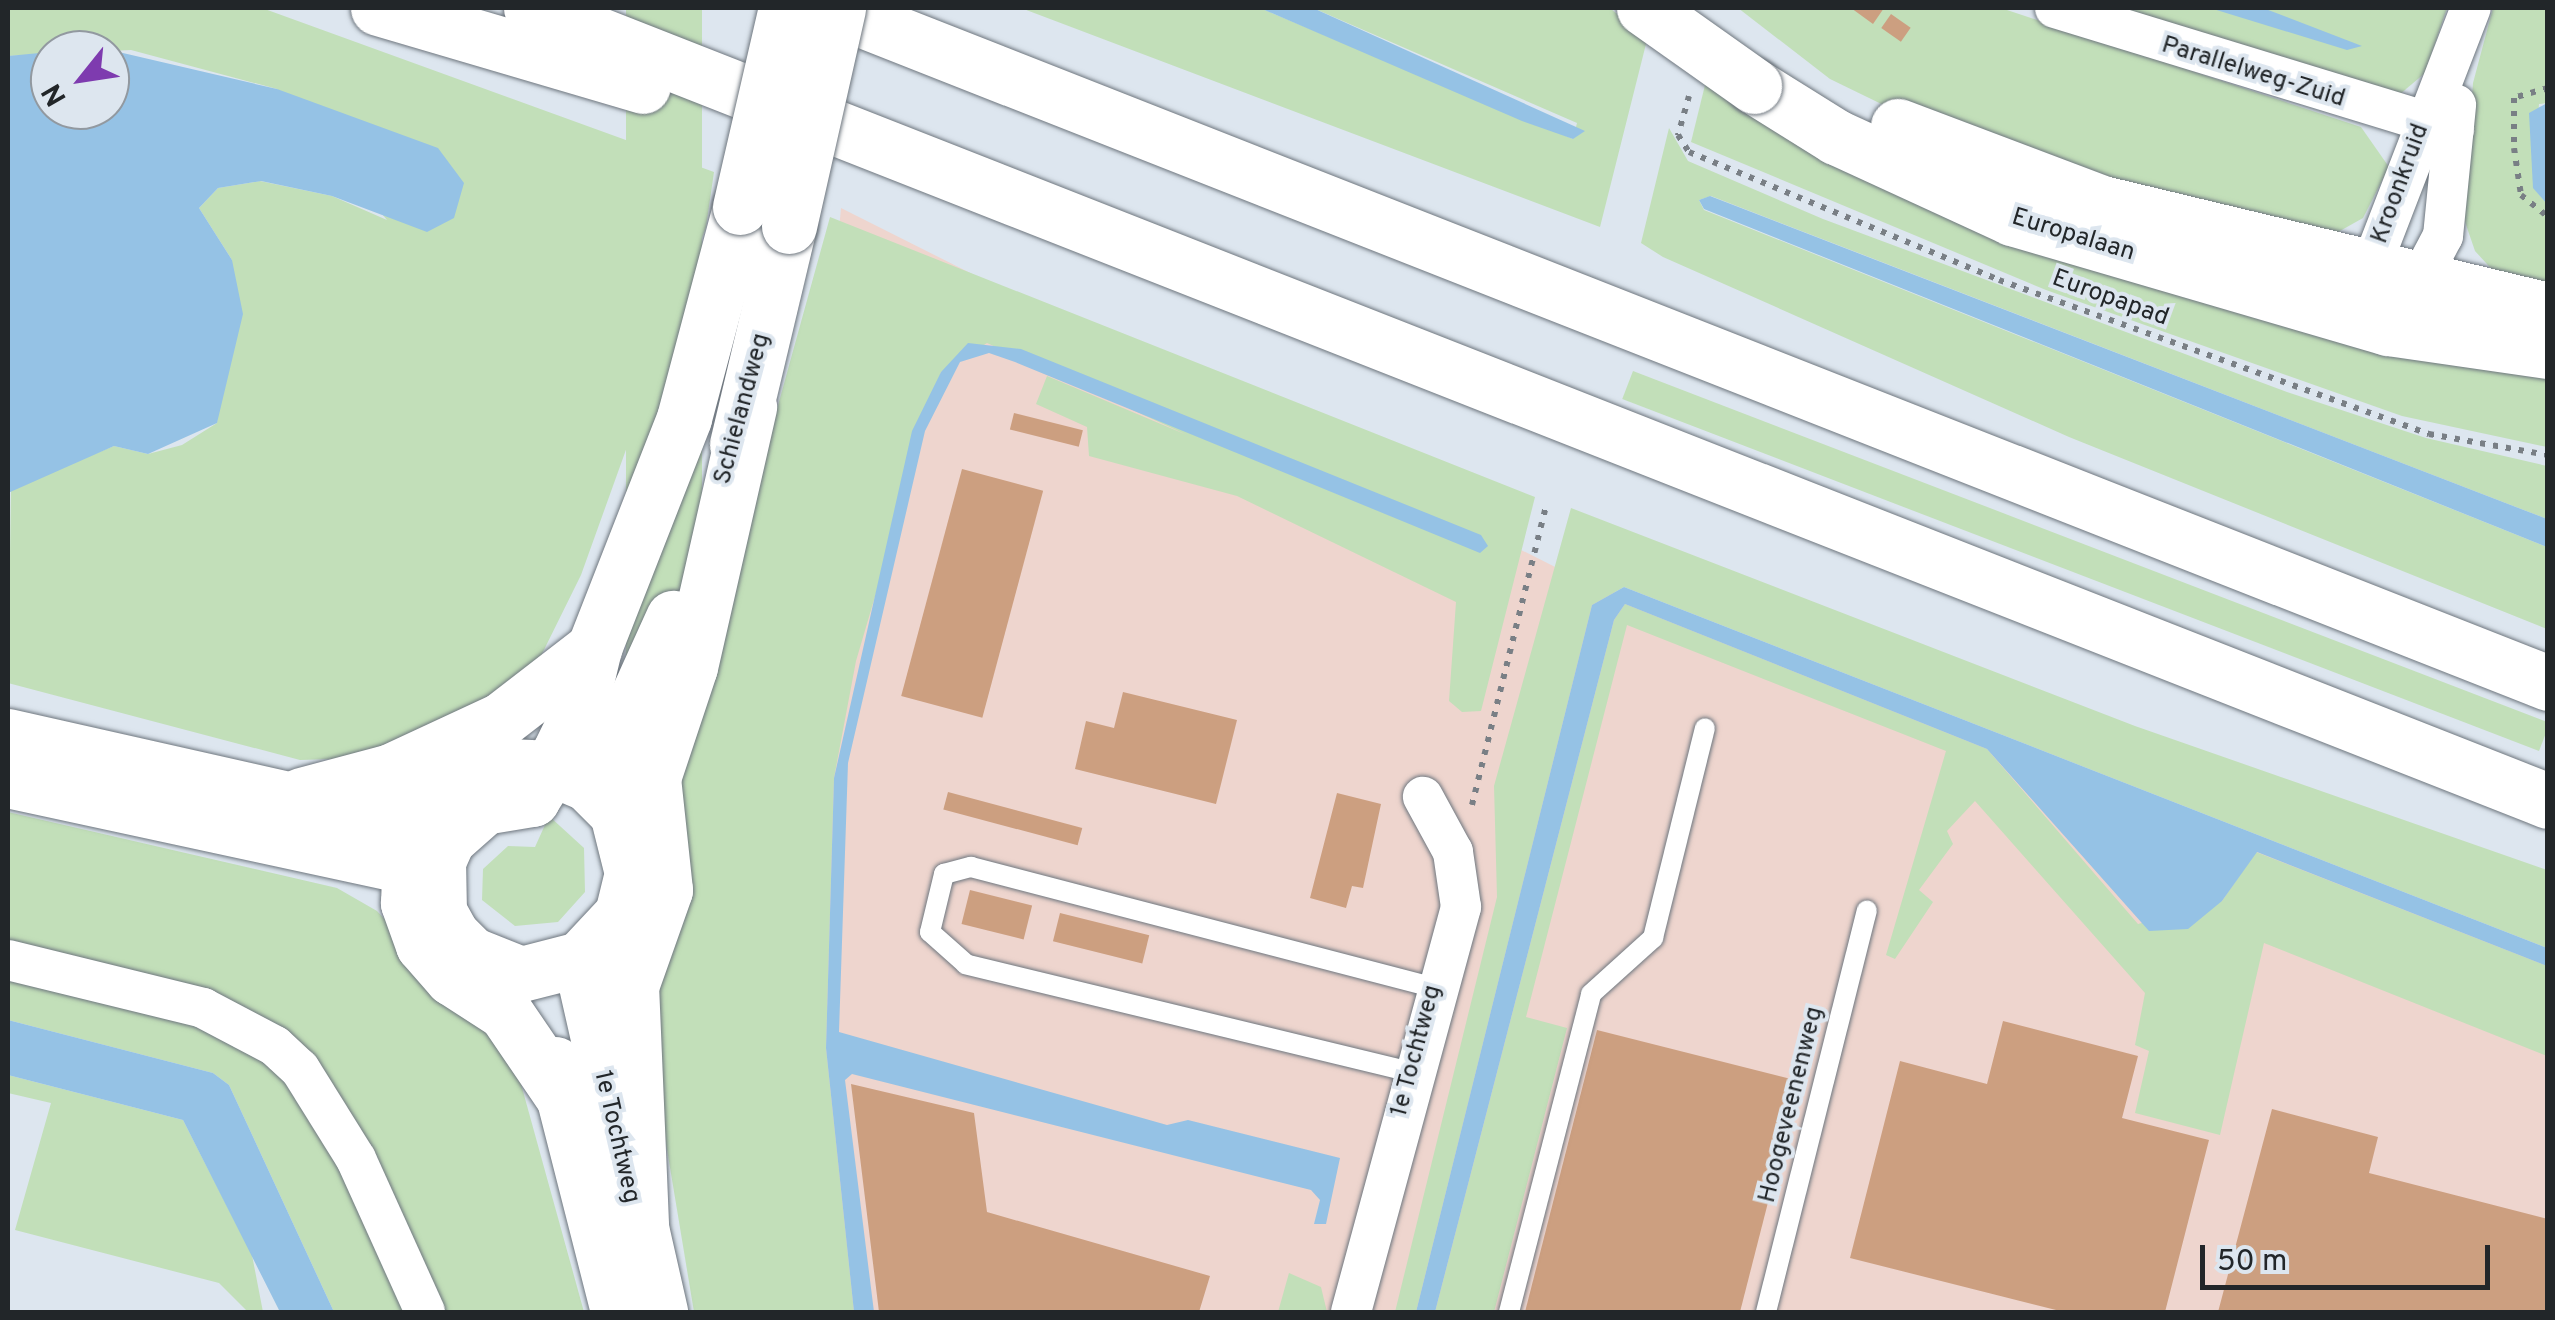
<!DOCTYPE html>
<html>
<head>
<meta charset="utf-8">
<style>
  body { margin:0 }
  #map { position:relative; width:2555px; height:1320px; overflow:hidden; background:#dde6ef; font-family:Overpass,sans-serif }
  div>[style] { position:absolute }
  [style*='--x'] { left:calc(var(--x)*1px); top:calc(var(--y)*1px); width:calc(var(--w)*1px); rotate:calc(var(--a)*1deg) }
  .industrial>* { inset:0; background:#eed5ce }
  .green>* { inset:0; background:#c2dfb9; transform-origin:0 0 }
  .water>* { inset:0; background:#95c2e5 }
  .building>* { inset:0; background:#cc9f80; transform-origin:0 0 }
  .path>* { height:6px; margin-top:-3px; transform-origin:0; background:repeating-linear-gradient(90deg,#797f85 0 5px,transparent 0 13px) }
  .roads { filter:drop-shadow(0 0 2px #6e767e) drop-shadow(0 0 2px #6e767e) }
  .lane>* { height:20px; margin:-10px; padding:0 10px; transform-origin:10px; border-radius:10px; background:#fff }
  .street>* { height:40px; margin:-20px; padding:0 20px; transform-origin:20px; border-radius:20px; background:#fff }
  .secondary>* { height:55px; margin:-27.5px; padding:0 27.5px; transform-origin:27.5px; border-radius:27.5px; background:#fff }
  .primary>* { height:55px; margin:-27.5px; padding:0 27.5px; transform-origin:27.5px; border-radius:27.5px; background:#fff }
  .highway>* { height:55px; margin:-27.5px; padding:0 27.5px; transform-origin:27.5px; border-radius:27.5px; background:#fff }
  .bridges { filter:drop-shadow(0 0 2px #6e767e) drop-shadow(0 0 2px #6e767e) }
  .secondary-bridge>* { height:55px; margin:-27.5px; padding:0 27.5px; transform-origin:27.5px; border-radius:27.5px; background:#fff }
  .primary-bridge>* { height:55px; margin:-27.5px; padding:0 27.5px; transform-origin:27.5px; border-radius:27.5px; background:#fff }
  span { translate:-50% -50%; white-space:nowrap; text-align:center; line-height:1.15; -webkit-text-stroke:8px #dde6ef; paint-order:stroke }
  .street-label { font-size:25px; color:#222629 }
  .frame { position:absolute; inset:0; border:10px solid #222629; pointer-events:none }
  .north { position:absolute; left:30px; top:30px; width:100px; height:100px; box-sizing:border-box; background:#dde6ef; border:2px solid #9299a0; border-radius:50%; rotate:240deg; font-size:28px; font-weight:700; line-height:40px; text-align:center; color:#222629 }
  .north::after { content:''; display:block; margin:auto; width:35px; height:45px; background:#7e3baf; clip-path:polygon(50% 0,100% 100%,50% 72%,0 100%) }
  .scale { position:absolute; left:2200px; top:1245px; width:290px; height:45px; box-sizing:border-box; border:5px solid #222629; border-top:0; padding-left:12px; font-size:30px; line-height:35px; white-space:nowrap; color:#222629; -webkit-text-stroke:8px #dde6ef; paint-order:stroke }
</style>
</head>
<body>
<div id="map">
  <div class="industrial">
    <div style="clip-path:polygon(841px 208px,1571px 575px,2547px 958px,2547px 1312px,791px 1312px,784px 833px)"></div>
  </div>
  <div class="green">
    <div style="clip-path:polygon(8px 8px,262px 8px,714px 172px,706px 227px,581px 575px,536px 666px,471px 715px,362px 758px,300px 760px,8px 683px,11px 488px,114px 446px,148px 454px,182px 445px,217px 423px,232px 260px,199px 208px,218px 188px,260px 181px,332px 196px,387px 220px,277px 89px,131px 50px,8px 56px)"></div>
    <div style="left:626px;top:8px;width:76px;height:1003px"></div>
    <div style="clip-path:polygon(1021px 8px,1260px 8px,1573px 139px,1577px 123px,1313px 8px,1610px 8px,1647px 40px,1600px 227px)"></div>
    <div style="clip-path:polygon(1738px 8px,2001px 8px,2361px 127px,2389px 167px,2363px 218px,2331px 236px,1978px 151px,1830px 79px)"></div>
    <div style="clip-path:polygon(2099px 8px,2447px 8px,2425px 73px,2399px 95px)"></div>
    <div style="clip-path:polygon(2493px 8px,2547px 8px,2547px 103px,2539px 104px,2533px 187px,2547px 204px,2547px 298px,2498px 276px,2475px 251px,2463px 216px,2473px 83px)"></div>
    <div style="clip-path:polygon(1706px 81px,2547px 368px,2547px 447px,2402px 416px,2046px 290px,1691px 142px)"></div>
    <div style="clip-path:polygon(1669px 128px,1688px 161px,1823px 219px,2287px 392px,2426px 438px,2547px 466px,2547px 519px,1711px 196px,1699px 200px,1704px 210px,2547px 547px,2547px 629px,2069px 437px,1663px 257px,1641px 243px)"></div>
    <div style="clip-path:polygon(830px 217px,1535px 497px,1481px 711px,1462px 712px,1449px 701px,1456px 602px,1237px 496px,1089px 456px,1087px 427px,1036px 404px,1047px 376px,1187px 435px,987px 343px,941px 372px,856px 661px,834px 778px,826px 1048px,854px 1312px,694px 1312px,648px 1035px,669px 800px)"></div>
    <div style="left:1633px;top:371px;width:982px;height:30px;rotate:21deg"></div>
    <div style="clip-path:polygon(1571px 508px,2135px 726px,2547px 870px,2547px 948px,1624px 587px,1592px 605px,1416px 1312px,1395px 1312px,1497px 897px,1494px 786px)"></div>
    <div style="clip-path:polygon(1625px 604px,1987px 749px,2138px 924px,2222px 901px,2256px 852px,2547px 966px,2547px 1056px,2264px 943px,2220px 1135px,2135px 1113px,2149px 1051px,2135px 1045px,2145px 993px,1975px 801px,1947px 831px,1953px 844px,1919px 890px,1933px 902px,1895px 959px,1886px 955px,1946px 751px,1627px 625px,1526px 1017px,1567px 1028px,1494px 1312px,1435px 1312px,1614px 620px)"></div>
    <div style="clip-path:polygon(8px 812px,337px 888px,377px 911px,476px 1017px,521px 1084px,584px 1312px,440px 1312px,310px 1062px,8px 946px)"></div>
    <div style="clip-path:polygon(549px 816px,584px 848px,585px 892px,558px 922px,515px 926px,482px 900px,483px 869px,508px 846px,535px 847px)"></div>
    <div style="clip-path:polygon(8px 975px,198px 1023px,263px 1059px,311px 1110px,409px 1312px,334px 1312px,229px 1085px,213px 1073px,8px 1020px)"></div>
    <div style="clip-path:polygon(8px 1075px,183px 1120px,252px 1255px,263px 1312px,248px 1312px,219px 1283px,15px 1230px,51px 1103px,8px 1093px)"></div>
    <div style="clip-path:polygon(1289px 1273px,1321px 1287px,1327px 1312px,1278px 1312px)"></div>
  </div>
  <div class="water">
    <div style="clip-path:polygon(1260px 8px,1313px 8px,1585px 131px,1573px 139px,1522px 121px)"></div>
    <div style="clip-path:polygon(2210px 8px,2263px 8px,2362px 46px,2347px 50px)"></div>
    <div style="clip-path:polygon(110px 50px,277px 89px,438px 148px,464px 183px,454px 218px,427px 232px,332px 196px,261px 181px,218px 188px,199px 208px,232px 260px,243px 314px,217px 423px,148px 454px,114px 446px,8px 493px,8px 56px,50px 52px,50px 110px,110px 110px)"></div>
    <div style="clip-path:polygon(2547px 103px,2548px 103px,2547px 204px,2533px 188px,2529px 113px)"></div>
    <div style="clip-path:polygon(1710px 196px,2547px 519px,2547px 547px,1704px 209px,1699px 200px)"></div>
    <div style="clip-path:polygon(968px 343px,1021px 349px,1481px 535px,1488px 546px,1480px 553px,1015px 362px,989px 353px,960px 362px,925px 431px,848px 763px,839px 1032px,1167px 1125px,1188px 1120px,1340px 1158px,1326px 1224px,1314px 1224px,1320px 1200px,1311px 1190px,852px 1074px,845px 1080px,874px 1312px,854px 1312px,826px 1048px,834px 778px,912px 431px,941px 372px)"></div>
    <div style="clip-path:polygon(1624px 587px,2547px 948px,2547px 966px,2257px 852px,2222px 901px,2188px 929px,2149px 931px,1987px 749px,1625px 604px,1614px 620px,1435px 1312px,1416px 1312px,1592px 605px)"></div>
    <div style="clip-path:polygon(8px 1020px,213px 1073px,229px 1085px,334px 1312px,280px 1312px,183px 1120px,8px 1075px)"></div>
  </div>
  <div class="building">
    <div style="clip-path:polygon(1851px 8px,1884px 8px,1873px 24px)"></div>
    <div style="left:1891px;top:14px;width:24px;height:17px;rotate:35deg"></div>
    <div style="left:1014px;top:413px;width:71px;height:17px;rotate:14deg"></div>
    <div style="left:962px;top:469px;width:84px;height:235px;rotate:15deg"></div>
    <div style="clip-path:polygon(1123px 692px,1237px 720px,1216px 804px,1075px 769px,1086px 721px,1114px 728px)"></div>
    <div style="left:948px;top:792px;width:139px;height:18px;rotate:15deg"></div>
    <div style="clip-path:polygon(1337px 793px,1381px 804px,1363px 888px,1352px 886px,1346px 908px,1310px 898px)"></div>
    <div style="left:970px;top:890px;width:64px;height:35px;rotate:14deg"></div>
    <div style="left:1060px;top:913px;width:92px;height:29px;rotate:14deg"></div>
    <div style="clip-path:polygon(2003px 1021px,2138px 1056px,2122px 1118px,2209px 1140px,2165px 1312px,2064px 1312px,1850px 1258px,1900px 1061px,1987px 1084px)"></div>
    <div style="clip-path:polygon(1597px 1030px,1799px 1081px,1740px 1312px,1525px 1312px)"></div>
    <div style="clip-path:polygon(851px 1084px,974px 1113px,987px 1212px,1210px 1276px,1199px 1312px,879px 1312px)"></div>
    <div style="clip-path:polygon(2272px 1109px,2378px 1137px,2369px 1173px,2548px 1219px,2548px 1312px,2218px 1312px)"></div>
  </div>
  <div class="path">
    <div style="--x:2548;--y:88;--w:35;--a:164"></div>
    <div style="--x:2514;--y:98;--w:50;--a:90"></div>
    <div style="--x:2514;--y:148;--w:48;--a:81.5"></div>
    <div style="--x:2521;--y:195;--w:35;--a:39"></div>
    <div style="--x:1689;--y:96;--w:41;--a:105.8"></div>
    <div style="--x:1678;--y:135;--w:20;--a:57"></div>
    <div style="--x:1689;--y:152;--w:335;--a:22.4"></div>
    <div style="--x:1999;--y:280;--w:457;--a:19.7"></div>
    <div style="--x:2429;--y:434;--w:121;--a:10"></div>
    <div style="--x:1472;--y:805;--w:307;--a:-76.1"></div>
  </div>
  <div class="roads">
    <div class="lane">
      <div style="--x:1411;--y:1072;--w:458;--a:-166.4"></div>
      <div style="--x:966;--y:964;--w:48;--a:-138.4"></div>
      <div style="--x:930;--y:932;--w:60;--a:-76.4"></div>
      <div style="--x:944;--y:874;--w:28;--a:-15"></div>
      <div style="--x:971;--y:867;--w:477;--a:14.6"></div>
      <div style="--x:1509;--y:1312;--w:328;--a:-75.5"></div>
      <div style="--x:1591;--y:994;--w:84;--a:-42.1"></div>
      <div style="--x:1653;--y:938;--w:216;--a:-76.1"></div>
      <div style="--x:1766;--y:1312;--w:414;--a:-75.9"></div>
    </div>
    <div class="street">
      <div style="--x:2055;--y:8;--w:417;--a:17"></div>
      <div style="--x:2378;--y:294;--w:31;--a:-101"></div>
      <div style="--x:2372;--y:264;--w:274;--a:-68.9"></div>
      <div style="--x:2408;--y:302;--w:75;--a:-62.1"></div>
      <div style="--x:2443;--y:236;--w:132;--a:-84.3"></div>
      <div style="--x:8;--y:960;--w:201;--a:13.8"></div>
      <div style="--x:203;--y:1008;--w:81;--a:27.8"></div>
      <div style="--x:275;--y:1046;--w:34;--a:43"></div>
      <div style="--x:300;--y:1069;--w:106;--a:58.1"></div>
      <div style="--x:356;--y:1159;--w:168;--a:65.7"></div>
      <div style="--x:1351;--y:1312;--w:420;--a:-74.8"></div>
      <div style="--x:1461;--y:907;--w:56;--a:-98.3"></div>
      <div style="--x:1453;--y:852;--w:63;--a:-118.6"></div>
    </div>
    <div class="secondary">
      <div style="--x:1754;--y:86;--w:97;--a:31.9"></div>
      <div style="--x:1836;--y:137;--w:194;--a:24.7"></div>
      <div style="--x:2012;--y:218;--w:392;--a:16.3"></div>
      <div style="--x:2388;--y:328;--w:162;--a:8.2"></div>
      <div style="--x:1898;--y:126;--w:218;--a:20.7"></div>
      <div style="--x:2102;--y:203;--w:459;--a:13.5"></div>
    </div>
    <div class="primary">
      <div style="--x:737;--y:444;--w:224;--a:-76.6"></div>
      <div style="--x:604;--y:797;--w:62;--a:-76"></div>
      <div style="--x:619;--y:737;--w:131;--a:-65.6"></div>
      <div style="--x:580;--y:959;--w:362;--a:77.2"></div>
      <div style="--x:555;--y:1064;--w:256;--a:75.7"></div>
      <div style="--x:565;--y:1100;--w:107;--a:-124.3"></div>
      <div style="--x:505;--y:1012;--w:63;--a:-147.3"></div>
      <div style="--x:452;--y:978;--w:44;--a:-131.3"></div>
      <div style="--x:423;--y:945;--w:45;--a:-109.7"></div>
      <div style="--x:408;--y:903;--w:50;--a:-87.7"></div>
      <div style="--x:410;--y:853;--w:42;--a:-65.9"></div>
      <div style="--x:427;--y:815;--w:42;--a:-44"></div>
      <div style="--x:457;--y:786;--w:56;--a:-21"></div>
      <div style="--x:509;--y:766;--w:42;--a:2.7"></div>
      <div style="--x:551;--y:768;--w:40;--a:23.4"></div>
      <div style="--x:588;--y:784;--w:41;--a:45"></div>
      <div style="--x:617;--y:813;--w:62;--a:76"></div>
      <div style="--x:632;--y:873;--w:42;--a:103.7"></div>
      <div style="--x:622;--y:914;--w:62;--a:133"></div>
      <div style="--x:580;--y:959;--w:61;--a:165.7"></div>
      <div style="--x:521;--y:974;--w:54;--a:-158.2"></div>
      <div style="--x:471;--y:954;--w:27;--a:-135"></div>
      <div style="--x:452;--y:935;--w:26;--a:-119"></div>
      <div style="--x:439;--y:912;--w:51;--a:-91.1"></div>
      <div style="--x:438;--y:861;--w:24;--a:-66"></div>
      <div style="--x:448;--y:839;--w:48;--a:-41.6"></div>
      <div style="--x:484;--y:807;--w:49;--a:-9.5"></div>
      <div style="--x:532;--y:799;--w:36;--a:-58"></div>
      <div style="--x:551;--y:768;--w:17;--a:-62"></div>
      <div style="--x:559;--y:753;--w:46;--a:-64"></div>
      <div style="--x:579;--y:712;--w:66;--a:-76.8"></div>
      <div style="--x:594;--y:648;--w:247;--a:-68.6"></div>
      <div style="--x:684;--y:418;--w:218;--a:-75.1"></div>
      <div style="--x:642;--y:1247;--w:261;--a:-92.4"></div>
      <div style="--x:631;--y:986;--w:102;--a:-70.5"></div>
      <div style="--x:665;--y:890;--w:113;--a:-96.1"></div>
      <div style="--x:653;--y:778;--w:117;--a:-71.6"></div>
      <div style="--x:690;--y:667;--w:267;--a:-77.2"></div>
    </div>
    <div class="highway">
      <div style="--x:378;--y:8;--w:276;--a:16.4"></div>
      <div style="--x:531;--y:8;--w:2167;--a:21.46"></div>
      <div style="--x:832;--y:8;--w:1844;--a:21.47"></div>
      <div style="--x:8;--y:736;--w:328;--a:12.7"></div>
      <div style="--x:328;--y:808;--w:99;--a:4"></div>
      <div style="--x:8;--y:780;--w:410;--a:12.2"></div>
      <div style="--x:301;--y:795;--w:93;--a:-14.9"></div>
      <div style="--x:391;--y:771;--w:121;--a:-24.9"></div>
      <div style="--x:501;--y:720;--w:118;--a:-37.7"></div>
    </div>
  </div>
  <div class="bridges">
    <div class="secondary-bridge">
      <div style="--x:1644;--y:8;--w:135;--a:35.3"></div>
    </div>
    <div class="primary-bridge">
      <div style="--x:740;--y:207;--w:204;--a:-77"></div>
      <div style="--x:789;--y:226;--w:223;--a:-77.3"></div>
    </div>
  </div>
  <div class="street-label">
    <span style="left:2253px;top:73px;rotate:17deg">Parallelweg-Zuid</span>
    <span style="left:2401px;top:184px;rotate:-70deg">Kroonkruid</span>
    <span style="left:2073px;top:236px;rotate:17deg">Europalaan</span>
    <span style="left:2110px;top:299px;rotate:20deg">Europapad</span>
    <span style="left:743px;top:409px;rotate:-75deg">Schielandweg</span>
    <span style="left:1417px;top:1051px;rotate:-75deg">1e Tochtweg</span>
    <span style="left:1792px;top:1105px;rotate:-76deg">Hoogeveenenweg</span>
    <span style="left:616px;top:1137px;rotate:77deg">1e Tochtweg</span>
  </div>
  <div class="frame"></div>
  <div class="north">N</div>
  <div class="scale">50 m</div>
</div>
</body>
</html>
